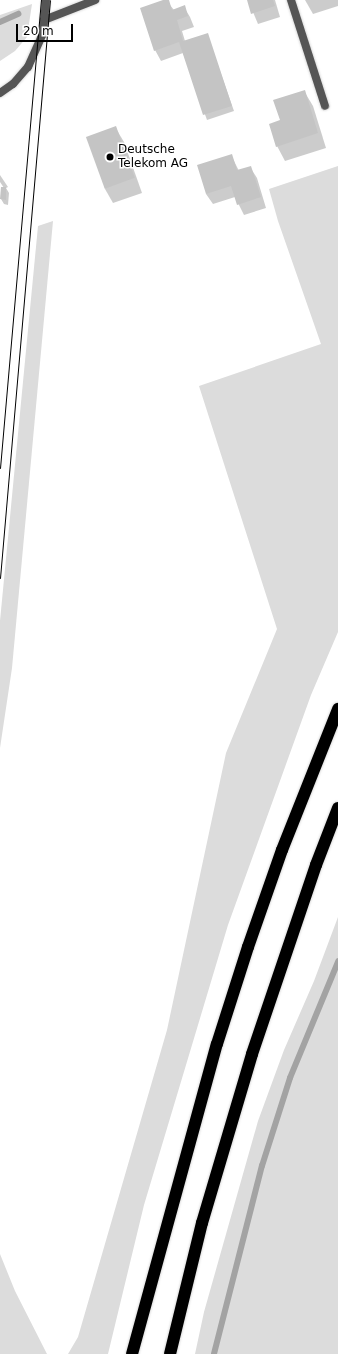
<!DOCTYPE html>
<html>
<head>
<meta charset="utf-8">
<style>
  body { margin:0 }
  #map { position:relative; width:338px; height:1354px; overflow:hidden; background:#fff; font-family:"DejaVu Sans",sans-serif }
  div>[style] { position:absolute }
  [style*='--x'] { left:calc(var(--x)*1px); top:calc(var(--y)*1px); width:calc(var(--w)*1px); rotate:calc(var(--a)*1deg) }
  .green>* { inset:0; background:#dcdcdc }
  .shadow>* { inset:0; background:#0003 }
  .stream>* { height:5.5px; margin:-2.75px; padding:0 2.75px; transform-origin:2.75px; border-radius:2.75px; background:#a3a3a3 }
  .building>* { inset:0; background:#c4c4c4; transform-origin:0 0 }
  .roads { filter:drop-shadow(0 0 1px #dbdbdb) drop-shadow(0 0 1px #dbdbdb) }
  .lane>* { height:8px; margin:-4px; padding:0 4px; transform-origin:4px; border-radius:4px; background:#555 }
  .street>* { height:8px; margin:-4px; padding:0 4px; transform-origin:4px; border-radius:4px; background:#555 }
  .highway>* { height:12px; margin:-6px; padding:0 6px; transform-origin:6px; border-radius:6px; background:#000 }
  .tram>* { height:1px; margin:-0.5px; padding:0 0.5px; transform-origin:0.5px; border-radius:0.5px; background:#000 }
  .dots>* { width:11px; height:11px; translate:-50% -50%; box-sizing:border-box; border:2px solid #fff; border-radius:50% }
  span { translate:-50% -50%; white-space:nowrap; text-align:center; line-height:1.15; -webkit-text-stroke:3px #fff; paint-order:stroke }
  .poi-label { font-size:12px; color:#000 }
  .left { translate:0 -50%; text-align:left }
  .scale { position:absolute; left:16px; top:24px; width:57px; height:18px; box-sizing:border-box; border:2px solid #000; border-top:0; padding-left:5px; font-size:12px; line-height:14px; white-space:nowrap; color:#000; -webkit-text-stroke:3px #fff; paint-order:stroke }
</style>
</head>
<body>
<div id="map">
  <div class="green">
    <div style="clip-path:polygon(32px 4px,27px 37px,15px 51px,0 61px,0 15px)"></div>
    <div style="clip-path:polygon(338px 166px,338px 632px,311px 695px,228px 925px,144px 1205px,108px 1354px,68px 1354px,78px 1337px,167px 1030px,226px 753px,277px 629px,199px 386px,321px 344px,278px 221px,269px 189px)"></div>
    <div style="clip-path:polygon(53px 221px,12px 668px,0 748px,0 621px,38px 226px)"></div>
    <div style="clip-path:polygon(338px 917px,338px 1354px,195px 1354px,204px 1312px,258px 1121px,284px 1050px,314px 981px)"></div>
    <div style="clip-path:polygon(0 1254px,15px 1291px,47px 1354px,0 1354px)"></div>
  </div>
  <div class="shadow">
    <div style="clip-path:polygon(166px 0,174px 10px,184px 7px,190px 17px,194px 27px,182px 31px,185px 41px,207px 34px,234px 111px,207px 120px,183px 53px,161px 61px,155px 50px)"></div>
    <div style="clip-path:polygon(248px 0,275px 0,280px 17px,258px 24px)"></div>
    <div style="clip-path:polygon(305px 0,338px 0,338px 6px,313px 14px)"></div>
    <div style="clip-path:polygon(304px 91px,313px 106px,326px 148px,285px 161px,277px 146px,281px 121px)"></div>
    <div style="clip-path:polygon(115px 127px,124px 142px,142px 193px,113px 203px,105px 189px)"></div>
    <div style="clip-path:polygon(231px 155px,239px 171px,250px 167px,257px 178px,266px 208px,244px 215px,235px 197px,213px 204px,206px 194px)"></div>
    <div style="clip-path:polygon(0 175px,8px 187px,6px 188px,9px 193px,8px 205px,4px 204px,1px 199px,4px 188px,0 182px)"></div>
  </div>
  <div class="stream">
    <div style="--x:0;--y:22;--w:20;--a:-24"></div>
    <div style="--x:214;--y:1354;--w:194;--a:-75.7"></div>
    <div style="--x:262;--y:1166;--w:92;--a:-72.3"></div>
    <div style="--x:290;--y:1078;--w:126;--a:-67.5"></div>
  </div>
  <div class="building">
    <div style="clip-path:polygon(163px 0,169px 0,172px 10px,185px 5px,188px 16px,177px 20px,183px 41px,208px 33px,232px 106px,203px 115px,179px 42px,154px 51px,140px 8px)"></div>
    <div style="clip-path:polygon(247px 0,273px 0,275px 6px,251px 14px)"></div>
    <div style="clip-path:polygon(305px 90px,318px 133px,276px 147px,269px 124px,280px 120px,273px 100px)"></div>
    <div style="left:116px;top:126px;width:55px;height:32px;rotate:70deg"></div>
    <div style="clip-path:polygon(232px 154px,237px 170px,251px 166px,261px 197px,237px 205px,231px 186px,206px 194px,197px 165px)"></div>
    <div style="clip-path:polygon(1px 187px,6px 187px,6px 200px,0 199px)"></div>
  </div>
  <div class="roads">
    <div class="lane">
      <div style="--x:291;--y:0;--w:111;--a:72.2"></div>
      <div style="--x:44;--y:20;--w:55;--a:-21.4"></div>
      <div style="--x:0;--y:93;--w:16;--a:-35"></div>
      <div style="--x:13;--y:84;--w:23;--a:-49"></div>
      <div style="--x:28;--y:67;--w:36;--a:-66"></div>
    </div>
    <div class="street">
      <div style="--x:43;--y:34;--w:34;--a:-85"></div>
    </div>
    <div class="highway">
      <div style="--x:132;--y:1354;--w:321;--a:-74.7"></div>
      <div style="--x:217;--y:1044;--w:102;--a:-72.3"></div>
      <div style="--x:248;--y:947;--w:103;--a:-70.7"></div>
      <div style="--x:282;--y:850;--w:152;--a:-68.3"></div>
      <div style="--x:170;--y:1354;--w:135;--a:-76.3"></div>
      <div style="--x:202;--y:1223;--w:176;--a:-73.5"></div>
      <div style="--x:252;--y:1054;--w:200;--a:-71.3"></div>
      <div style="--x:316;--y:865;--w:61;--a:-68.9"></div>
    </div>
  </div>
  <div class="tram">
    <div style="--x:0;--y:468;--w:470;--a:-85"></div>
    <div style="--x:0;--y:578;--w:580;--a:-85.06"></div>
  </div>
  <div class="dots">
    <div style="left:110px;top:157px;background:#000"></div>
  </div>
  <div class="poi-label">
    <span class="left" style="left:118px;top:157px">Deutsche<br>Telekom AG</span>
  </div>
  <div class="scale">20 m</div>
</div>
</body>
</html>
